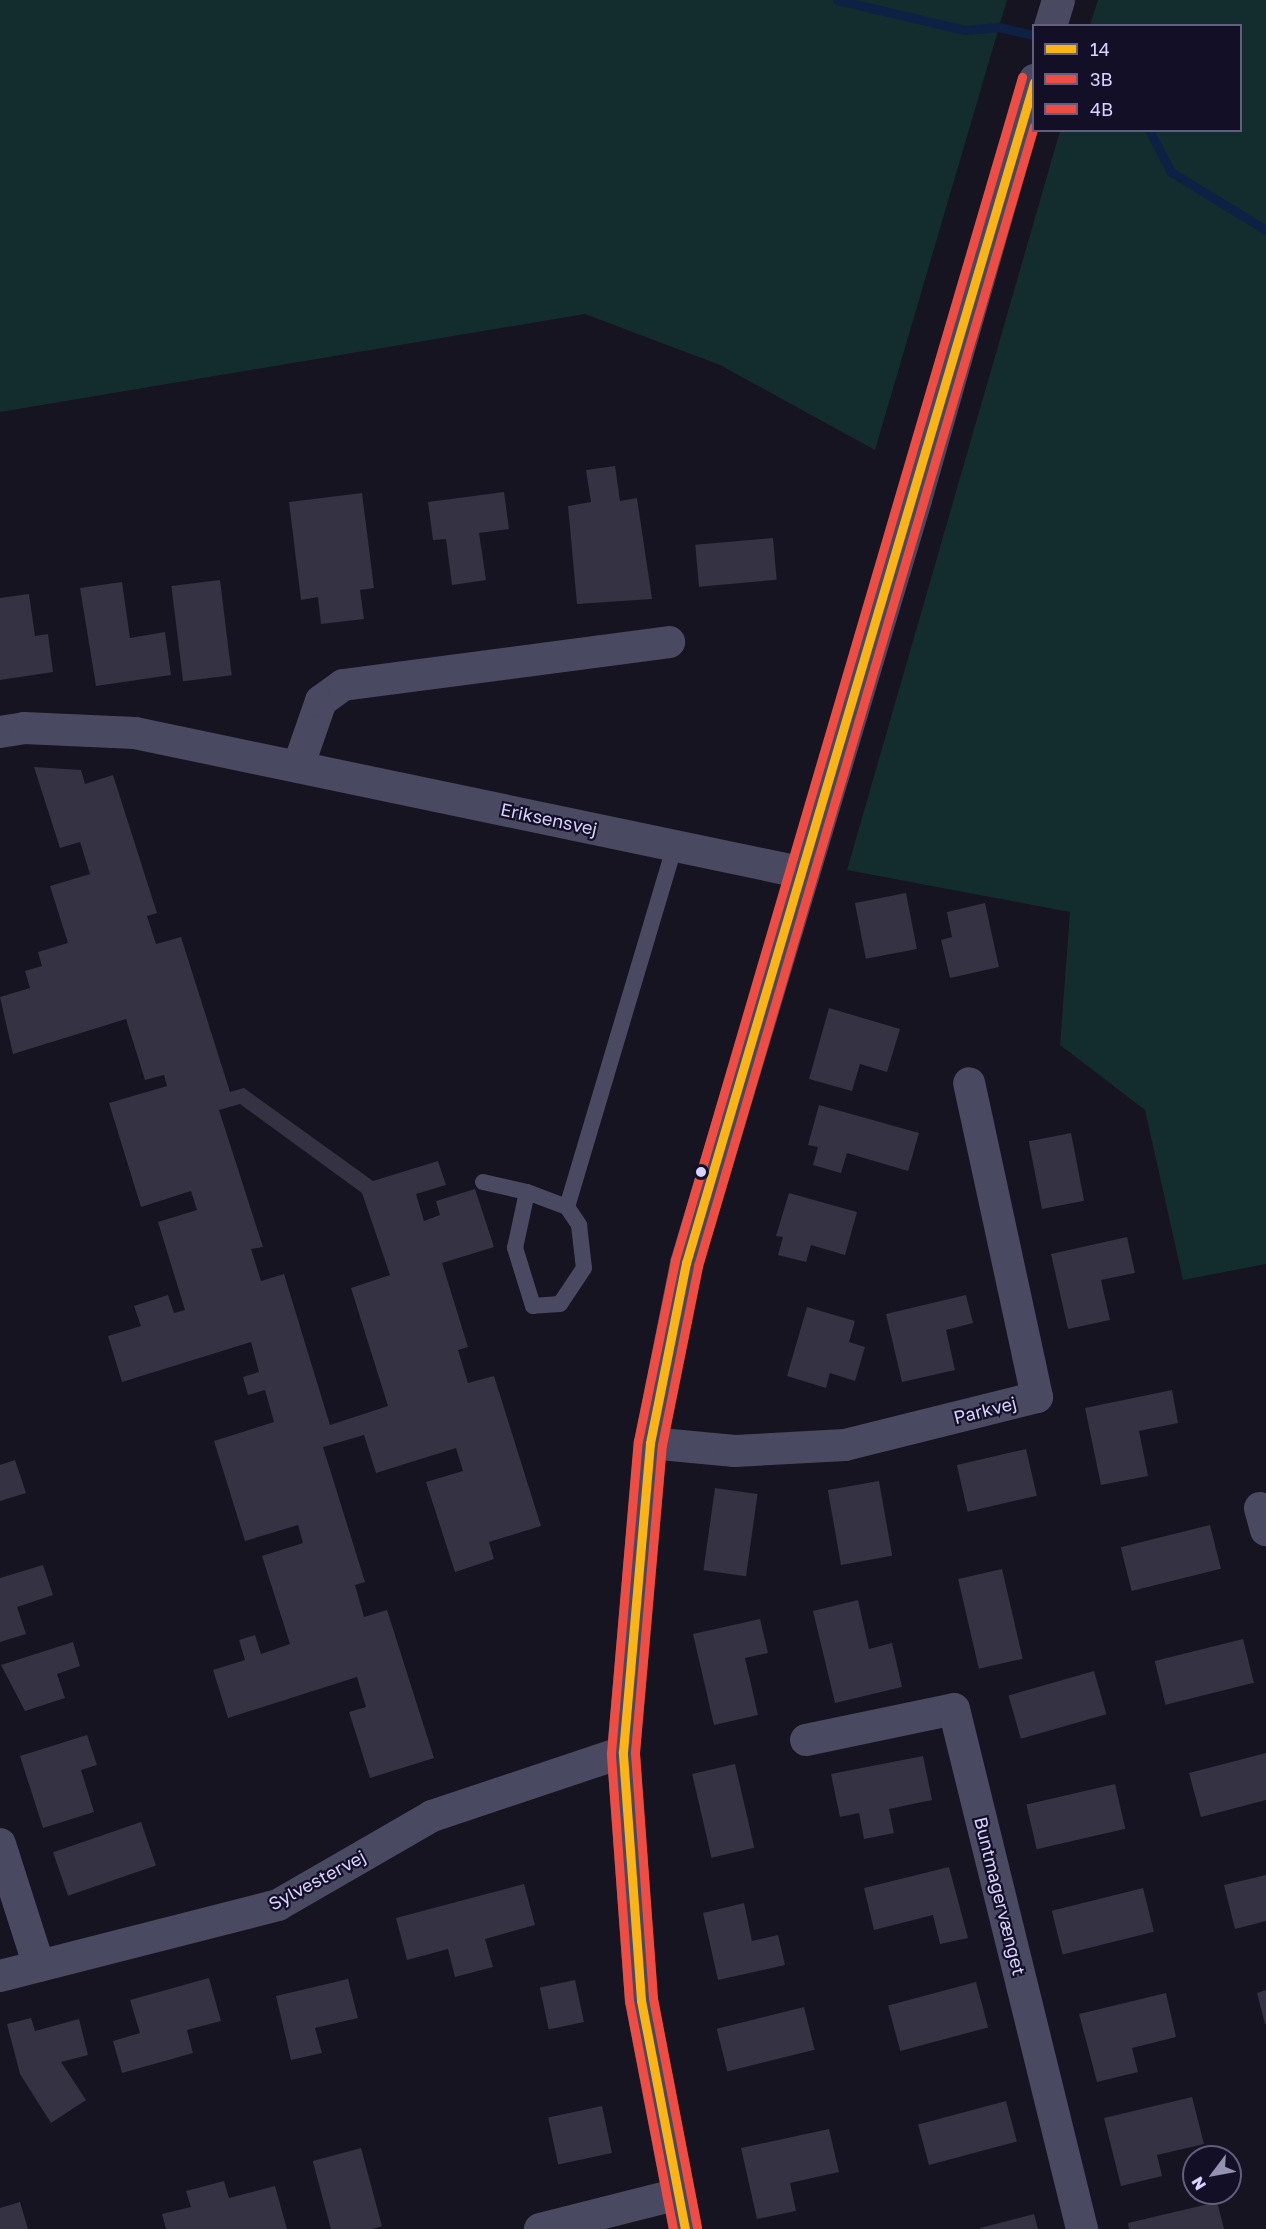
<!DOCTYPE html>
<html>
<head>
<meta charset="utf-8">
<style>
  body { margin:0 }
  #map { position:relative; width:1266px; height:2229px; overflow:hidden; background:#161421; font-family:"Golos Text",sans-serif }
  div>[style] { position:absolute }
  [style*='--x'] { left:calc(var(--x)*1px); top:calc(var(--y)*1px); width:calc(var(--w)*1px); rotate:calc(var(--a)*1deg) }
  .green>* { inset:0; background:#132c2d }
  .stream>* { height:9px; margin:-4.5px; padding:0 4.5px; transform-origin:4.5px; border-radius:4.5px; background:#0d2144 }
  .building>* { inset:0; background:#343243; transform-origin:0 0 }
  .service>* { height:16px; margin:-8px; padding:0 8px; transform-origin:8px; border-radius:8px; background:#4a4962 }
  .minor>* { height:32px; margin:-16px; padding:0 16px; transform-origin:16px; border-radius:16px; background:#4a4962 }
  .tertiary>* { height:33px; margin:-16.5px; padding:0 16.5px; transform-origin:16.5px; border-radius:16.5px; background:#4a4962 }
  .bus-1>* { height:9px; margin:-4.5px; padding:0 4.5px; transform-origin:4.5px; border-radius:4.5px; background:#fbb416 }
  .bus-2>* { height:9px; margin:-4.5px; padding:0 4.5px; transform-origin:4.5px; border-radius:4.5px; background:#ef4d44 }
  .bus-3>* { height:9px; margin:-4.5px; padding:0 4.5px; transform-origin:4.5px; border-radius:4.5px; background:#ef4d44 }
  .dots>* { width:16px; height:16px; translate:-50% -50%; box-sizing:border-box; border:3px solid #130f26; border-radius:50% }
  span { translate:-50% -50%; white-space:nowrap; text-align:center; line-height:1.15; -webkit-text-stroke:4.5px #130f26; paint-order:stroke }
  .street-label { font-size:18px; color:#d9d4ff }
  .legend { position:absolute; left:1032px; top:24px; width:210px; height:108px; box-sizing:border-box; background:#130f26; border:2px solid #625e7d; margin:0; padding:8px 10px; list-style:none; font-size:18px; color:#d9d4ff }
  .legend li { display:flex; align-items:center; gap:12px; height:30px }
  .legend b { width:30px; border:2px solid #625e7d }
  .north { position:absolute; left:1182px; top:2145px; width:60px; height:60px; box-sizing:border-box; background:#130f26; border:2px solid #625e7d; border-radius:50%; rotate:238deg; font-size:16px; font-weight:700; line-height:24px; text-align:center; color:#d9d4ff }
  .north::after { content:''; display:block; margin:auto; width:21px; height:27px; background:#9591b1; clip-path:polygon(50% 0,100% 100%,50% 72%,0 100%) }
</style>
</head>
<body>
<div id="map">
  <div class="green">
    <div style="clip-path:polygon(0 0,1007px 0,875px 450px,720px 365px,585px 314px,0 412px)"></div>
    <div style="clip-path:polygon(1098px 0,1266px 0,1266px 1264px,1183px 1280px,1145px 1110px,1060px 1045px,1070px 912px,847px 870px,1060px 131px,1240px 130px,1240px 26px,1090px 25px)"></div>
  </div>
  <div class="stream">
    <div style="--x:837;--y:0;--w:131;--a:13.2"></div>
    <div style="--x:965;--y:30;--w:34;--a:-5"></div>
    <div style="--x:999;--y:27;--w:36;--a:13"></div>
    <div style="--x:1149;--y:130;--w:47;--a:62.4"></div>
    <div style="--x:1171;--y:172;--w:111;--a:31.4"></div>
  </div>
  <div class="building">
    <div style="clip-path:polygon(615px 466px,620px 501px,637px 498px,652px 599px,577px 604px,568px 506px,591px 502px,586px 470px)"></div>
    <div style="clip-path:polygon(504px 492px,509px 529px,479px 533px,486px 580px,452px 585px,446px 539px,433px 540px,428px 502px)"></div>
    <div style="clip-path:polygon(362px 493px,374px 588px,360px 590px,364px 619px,321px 624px,318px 597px,301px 600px,289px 502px)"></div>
    <div style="left:773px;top:538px;width:42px;height:78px;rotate:85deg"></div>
    <div style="left:220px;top:580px;width:96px;height:49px;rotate:83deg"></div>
    <div style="clip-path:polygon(122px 582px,130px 638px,165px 632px,171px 675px,96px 686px,80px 588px)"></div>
    <div style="clip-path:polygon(29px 594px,35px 636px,48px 634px,53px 672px,0 680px,0 598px)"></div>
    <div style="clip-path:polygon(evenodd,34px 767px,81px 770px,85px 784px,113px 775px,157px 913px,147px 916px,156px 944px,181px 937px,230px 1092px,244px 1088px,373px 1181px,438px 1161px,446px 1185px,416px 1194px,424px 1221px,440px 1215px,436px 1201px,475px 1189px,494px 1247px,442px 1263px,468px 1347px,458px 1350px,468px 1383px,494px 1376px,541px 1526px,489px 1542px,494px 1559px,455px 1572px,426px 1482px,463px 1471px,456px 1448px,376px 1473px,364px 1435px,323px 1447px,365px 1582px,355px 1585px,364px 1617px,387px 1610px,434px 1758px,370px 1778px,349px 1712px,366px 1707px,357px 1677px,228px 1718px,213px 1670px,245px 1660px,239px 1640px,255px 1635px,261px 1654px,290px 1644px,262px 1556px,303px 1543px,298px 1525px,245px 1541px,214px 1441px,274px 1422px,265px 1390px,248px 1395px,243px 1377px,259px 1372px,251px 1342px,122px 1382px,108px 1336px,141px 1326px,134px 1306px,168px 1295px,174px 1313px,185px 1310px,158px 1222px,197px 1210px,191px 1191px,141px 1207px,109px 1103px,167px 1086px,164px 1075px,145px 1080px,126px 1019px,13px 1054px,0 997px,30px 988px,25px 971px,42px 966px,38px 952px,68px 943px,50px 886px,90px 874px,80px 842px,60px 848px,34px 767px,240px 1104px,362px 1193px,390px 1275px,351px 1288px,388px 1406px,330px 1425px,284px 1274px,261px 1281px,251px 1249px,263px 1247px,219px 1110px,240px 1104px)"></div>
    <div style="left:906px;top:893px;width:57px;height:52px;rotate:79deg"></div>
    <div style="clip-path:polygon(985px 903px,999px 967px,950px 978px,941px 940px,952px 937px,947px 912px)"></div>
    <div style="clip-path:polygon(829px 1008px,900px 1029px,887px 1072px,860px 1064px,852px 1091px,809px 1079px)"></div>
    <div style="clip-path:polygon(819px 1105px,919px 1133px,908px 1171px,847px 1153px,841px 1173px,813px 1165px,818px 1147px,808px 1145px)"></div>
    <div style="left:1071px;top:1133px;width:69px;height:43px;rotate:79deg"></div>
    <div style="clip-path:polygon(789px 1193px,857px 1212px,845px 1255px,811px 1245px,806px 1262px,778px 1255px,783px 1237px,776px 1236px)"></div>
    <div style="clip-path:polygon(1127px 1237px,1135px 1273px,1101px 1280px,1110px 1320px,1068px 1329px,1051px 1254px)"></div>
    <div style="clip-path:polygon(966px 1295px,973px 1323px,946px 1330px,955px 1370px,902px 1382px,886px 1314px)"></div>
    <div style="clip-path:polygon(807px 1307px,855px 1321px,849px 1342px,865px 1347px,855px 1381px,830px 1373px,826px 1388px,787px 1376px)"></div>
    <div style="clip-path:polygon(1172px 1390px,1178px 1423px,1139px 1431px,1148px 1476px,1101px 1485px,1085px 1408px)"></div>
    <div style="left:1026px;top:1449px;width:48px;height:71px;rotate:77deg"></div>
    <div style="clip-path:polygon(15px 1460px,26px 1493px,0 1501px,0 1465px)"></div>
    <div style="left:879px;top:1481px;width:76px;height:52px;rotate:80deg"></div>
    <div style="left:715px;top:1488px;width:43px;height:83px;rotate:8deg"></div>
    <div style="left:1210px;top:1525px;width:45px;height:92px;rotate:76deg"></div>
    <div style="clip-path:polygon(43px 1565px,53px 1595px,17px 1607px,26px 1634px,0 1642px,0 1578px)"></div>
    <div style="left:1002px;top:1569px;width:92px;height:45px;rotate:77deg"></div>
    <div style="clip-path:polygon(858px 1600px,869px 1649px,892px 1643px,902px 1687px,835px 1703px,813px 1611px)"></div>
    <div style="clip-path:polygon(760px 1619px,768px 1653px,745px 1658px,758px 1715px,714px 1725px,693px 1634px)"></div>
    <div style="left:1243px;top:1639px;width:45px;height:91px;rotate:76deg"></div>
    <div style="clip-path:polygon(73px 1642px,80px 1666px,57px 1674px,65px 1698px,25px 1711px,1px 1665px)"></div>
    <div style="left:1094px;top:1671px;width:45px;height:89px;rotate:74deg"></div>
    <div style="clip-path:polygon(87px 1735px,97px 1765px,81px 1770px,94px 1812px,43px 1828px,20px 1756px)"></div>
    <div style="clip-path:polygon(1266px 1753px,1266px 1800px,1201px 1817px,1189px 1773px)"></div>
    <div style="clip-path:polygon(923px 1756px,932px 1800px,889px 1809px,894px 1833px,864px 1839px,859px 1813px,840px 1817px,831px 1774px)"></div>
    <div style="left:735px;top:1764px;width:86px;height:44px;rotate:77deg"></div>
    <div style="left:1115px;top:1784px;width:46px;height:91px;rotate:77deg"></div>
    <div style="left:141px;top:1822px;width:46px;height:93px;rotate:71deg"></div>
    <div style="clip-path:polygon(949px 1867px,968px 1938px,940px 1944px,933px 1915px,874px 1930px,864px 1888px)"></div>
    <div style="clip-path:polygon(1266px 1875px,1266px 1921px,1235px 1929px,1224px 1885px)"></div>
    <div style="clip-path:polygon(524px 1884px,535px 1925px,485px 1939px,493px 1967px,455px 1977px,448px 1949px,407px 1960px,396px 1918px)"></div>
    <div style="left:1143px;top:1888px;width:45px;height:94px;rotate:76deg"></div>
    <div style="clip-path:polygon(744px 1903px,752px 1941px,778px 1935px,785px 1965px,718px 1980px,703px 1913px)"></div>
    <div style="clip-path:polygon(209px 1978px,221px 2021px,187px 2030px,193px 2053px,122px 2073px,113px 2041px,140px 2033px,130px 2000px)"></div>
    <div style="clip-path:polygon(348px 1979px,358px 2018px,315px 2028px,322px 2053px,291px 2060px,276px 1996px)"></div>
    <div style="left:575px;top:1980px;width:43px;height:36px;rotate:78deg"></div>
    <div style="left:976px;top:1982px;width:47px;height:91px;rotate:75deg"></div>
    <div style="clip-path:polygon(1266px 1990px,1266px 2024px,1265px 2024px,1257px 1993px)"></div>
    <div style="clip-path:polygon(1166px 1993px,1176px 2037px,1132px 2048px,1138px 2072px,1097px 2082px,1079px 2014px)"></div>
    <div style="left:804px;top:2007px;width:44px;height:90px;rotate:76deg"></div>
    <div style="clip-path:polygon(31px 2018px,35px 2031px,79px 2019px,88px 2055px,61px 2062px,86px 2100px,51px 2123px,20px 2074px,7px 2024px)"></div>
    <div style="clip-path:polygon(1192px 2097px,1204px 2144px,1157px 2155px,1162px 2176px,1121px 2186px,1104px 2118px)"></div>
    <div style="left:1006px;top:2101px;width:42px;height:91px;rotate:75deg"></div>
    <div style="left:602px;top:2106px;width:48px;height:55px;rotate:78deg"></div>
    <div style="clip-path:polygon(829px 2129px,839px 2172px,790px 2183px,796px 2211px,757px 2219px,741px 2148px)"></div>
    <div style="left:361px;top:2148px;width:81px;height:50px;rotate:75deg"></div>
    <div style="clip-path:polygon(224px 2181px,229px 2198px,275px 2186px,287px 2229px,166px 2229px,162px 2214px,191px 2207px,186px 2191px)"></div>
    <div style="clip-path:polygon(20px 2202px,28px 2229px,0 2229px,0 2208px)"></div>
    <div style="clip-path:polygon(1217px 2202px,1224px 2229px,1129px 2229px,1128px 2223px)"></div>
    <div style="clip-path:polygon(1034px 2214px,1038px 2229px,980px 2229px,980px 2228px)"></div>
  </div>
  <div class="service">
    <div style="--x:483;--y:1182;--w:45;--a:12.8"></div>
    <div style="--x:527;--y:1192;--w:43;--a:20.6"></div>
    <div style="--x:567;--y:1207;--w:22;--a:56"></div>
    <div style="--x:579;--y:1225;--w:43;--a:83.4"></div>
    <div style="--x:584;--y:1268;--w:43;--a:123.7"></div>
    <div style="--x:560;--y:1304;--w:27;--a:176"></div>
    <div style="--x:533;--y:1306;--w:61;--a:-107.2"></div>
    <div style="--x:515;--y:1248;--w:57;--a:-77.9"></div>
    <div style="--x:567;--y:1207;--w:378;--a:-73.4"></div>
  </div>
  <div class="minor">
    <div style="--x:0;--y:732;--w:24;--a:-9"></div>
    <div style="--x:24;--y:728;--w:111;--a:2.6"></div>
    <div style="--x:135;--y:733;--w:679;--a:11.81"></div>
    <div style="--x:298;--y:767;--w:70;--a:-70.8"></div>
    <div style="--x:321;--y:701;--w:27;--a:-36"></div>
    <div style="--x:343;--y:685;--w:329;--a:-7.5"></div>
    <div style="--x:650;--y:1443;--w:85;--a:5.4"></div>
    <div style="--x:735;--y:1451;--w:110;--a:-3.1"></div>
    <div style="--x:845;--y:1445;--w:198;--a:-14"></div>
    <div style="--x:1037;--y:1397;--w:321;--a:-102.2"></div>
    <div style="--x:1260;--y:1508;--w:23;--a:75"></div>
    <div style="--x:806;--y:1740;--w:151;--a:-11.8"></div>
    <div style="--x:954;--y:1709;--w:536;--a:76.17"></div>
    <div style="--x:0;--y:1844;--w:128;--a:72.3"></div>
    <div style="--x:0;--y:1976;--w:287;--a:-14.3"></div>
    <div style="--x:278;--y:1905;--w:178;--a:-30"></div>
    <div style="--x:432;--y:1816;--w:201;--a:-18.5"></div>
    <div style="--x:540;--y:2229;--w:142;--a:-14.2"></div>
  </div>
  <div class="tertiary">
    <div style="--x:1050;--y:26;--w:27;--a:-73"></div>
    <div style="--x:685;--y:2229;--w:233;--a:-100.9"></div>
    <div style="--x:641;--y:2000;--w:249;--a:-94.2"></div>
    <div style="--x:623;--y:1752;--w:310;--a:-85"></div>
    <div style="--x:650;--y:1443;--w:184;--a:-78.7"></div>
    <div style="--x:686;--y:1263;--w:798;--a:-73.31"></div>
    <div style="--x:915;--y:499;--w:436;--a:-74.1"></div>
  </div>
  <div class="bus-1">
    <div style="--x:685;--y:2229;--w:233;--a:-100.9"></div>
    <div style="--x:641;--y:2000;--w:249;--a:-94.2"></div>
    <div style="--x:623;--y:1752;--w:310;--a:-85"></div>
    <div style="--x:650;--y:1443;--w:184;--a:-78.7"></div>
    <div style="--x:686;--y:1263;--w:1231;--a:-73.58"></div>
  </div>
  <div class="bus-2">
    <div style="--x:697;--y:2227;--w:233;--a:-100.9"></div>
    <div style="--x:653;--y:1998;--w:247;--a:-94.2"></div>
    <div style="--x:635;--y:1752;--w:308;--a:-85"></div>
    <div style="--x:662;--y:1445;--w:183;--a:-78.6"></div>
    <div style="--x:698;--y:1266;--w:1188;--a:-73.58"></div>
  </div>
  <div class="bus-3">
    <div style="--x:673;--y:2229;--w:232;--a:-100.9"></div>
    <div style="--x:629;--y:2001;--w:249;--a:-94.2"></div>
    <div style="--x:611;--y:1753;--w:313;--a:-85.1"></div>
    <div style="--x:638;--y:1441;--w:185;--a:-78.4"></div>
    <div style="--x:675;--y:1260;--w:1233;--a:-73.65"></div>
  </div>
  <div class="dots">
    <div style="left:701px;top:1172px;background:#d9d4ff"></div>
  </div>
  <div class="street-label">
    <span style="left:549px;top:819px;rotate:12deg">Eriksensvej</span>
    <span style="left:985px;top:1410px;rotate:-14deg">Parkvej</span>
    <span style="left:317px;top:1880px;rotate:-28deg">Sylvestervej</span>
    <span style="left:1000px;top:1896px;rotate:76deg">Buntmagervænget</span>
  </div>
  <ul class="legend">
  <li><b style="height:8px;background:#fbb416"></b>14</li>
  <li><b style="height:8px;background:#ef4d44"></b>3B</li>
  <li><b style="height:8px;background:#ef4d44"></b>4B</li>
  </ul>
  <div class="north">N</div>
</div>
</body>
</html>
